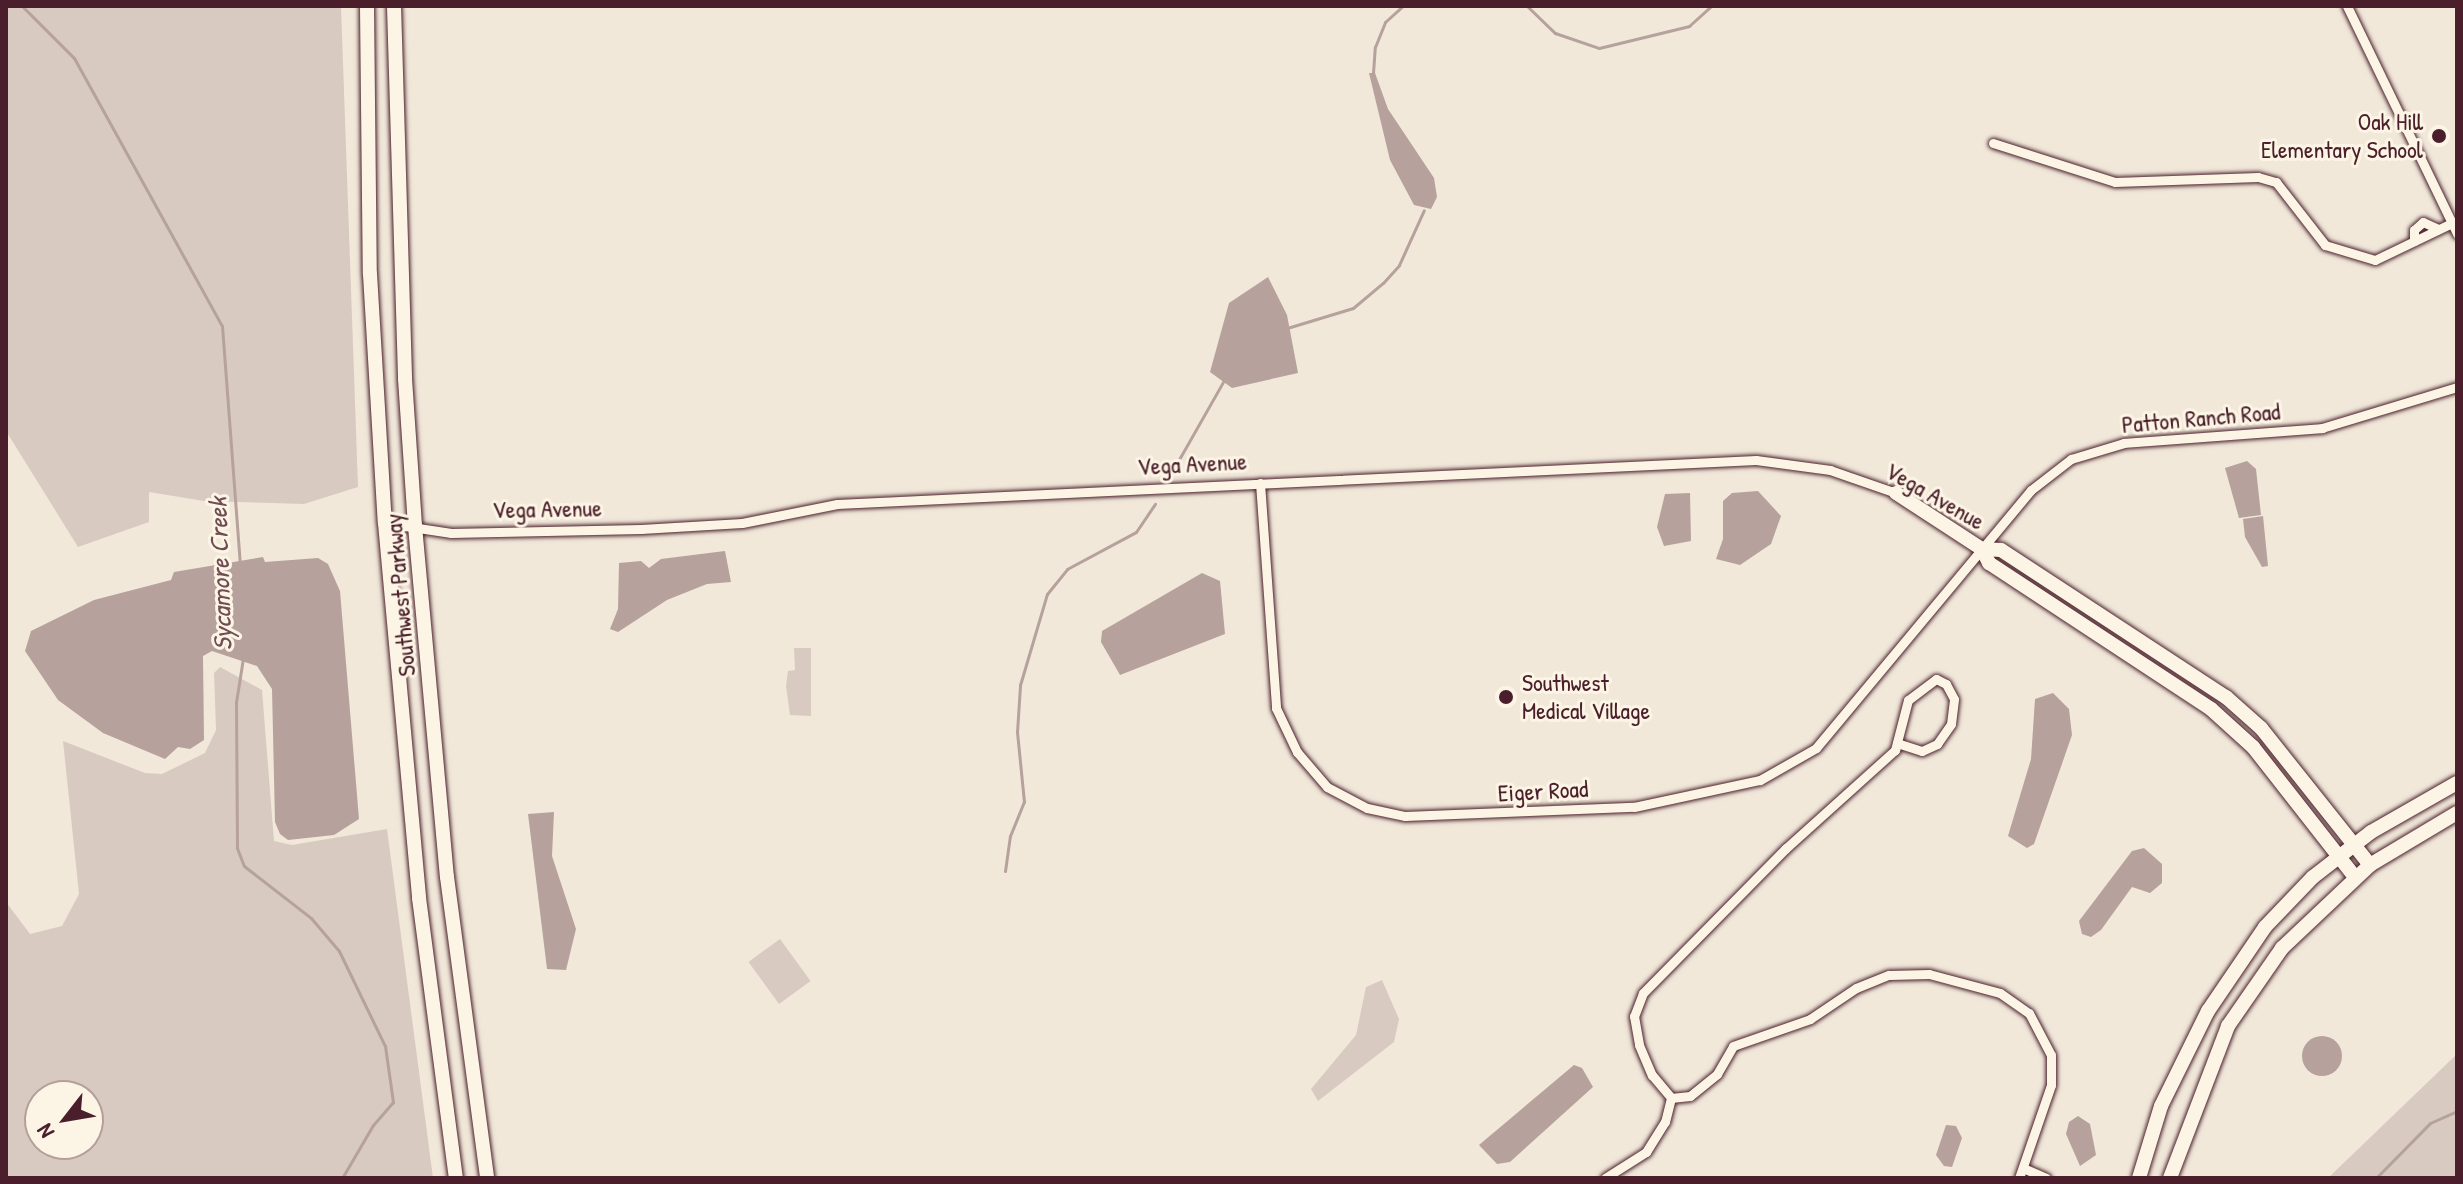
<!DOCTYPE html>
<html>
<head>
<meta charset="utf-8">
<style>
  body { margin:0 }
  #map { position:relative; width:2463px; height:1184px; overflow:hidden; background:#f1e8da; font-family:"Patrick Hand",sans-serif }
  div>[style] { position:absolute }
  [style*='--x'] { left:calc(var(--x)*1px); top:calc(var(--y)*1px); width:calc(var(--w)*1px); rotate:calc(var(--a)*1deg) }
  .green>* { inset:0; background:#d8cac0; transform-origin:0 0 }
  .water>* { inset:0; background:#b6a19c }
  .round { border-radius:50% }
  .stream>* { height:3px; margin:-1.5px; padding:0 1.5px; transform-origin:1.5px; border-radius:1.5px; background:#b6a19c }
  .roads { filter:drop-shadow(0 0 2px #4a1f2b) drop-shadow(0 0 2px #4a1f2b) }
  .street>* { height:9px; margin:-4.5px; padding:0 4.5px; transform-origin:4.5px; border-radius:4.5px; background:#fcf5e5 }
  .secondary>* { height:14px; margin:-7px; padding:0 7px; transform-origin:7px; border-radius:7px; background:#fcf5e5 }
  .dots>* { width:22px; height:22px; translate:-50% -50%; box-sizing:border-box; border:4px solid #fcf5e5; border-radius:50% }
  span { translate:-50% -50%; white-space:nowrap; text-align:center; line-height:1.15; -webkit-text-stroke:6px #fcf5e5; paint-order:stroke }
  .poi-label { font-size:24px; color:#4a1f2b }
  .right { translate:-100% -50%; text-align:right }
  .left { translate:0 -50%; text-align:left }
  .street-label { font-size:24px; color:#4a1f2b }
  .water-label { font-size:26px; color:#704c53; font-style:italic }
  .frame { position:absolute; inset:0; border:8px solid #4a1f2b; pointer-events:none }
  .north { position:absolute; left:24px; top:1080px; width:80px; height:80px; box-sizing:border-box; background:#fcf5e5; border:2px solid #b59f9b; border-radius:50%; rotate:239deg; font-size:22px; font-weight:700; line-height:32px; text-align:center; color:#4a1f2b }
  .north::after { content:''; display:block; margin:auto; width:28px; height:36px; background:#4a1f2b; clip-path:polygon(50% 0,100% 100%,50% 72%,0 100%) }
</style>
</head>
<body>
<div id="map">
  <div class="green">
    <div style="clip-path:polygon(6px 6px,341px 6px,358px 487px,304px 504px,204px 501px,149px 492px,149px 522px,78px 547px,6px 431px)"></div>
    <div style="clip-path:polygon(794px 648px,811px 648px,811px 716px,790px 715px,786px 686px,788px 671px,795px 670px)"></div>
    <div style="clip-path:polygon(evenodd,220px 667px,262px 690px,274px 841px,292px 845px,387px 829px,433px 1178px,6px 1178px,6px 902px,30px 934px,62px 926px,79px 894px,63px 741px,145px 773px,162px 774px,205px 753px,216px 730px,214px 673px,220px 667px,88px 1096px,88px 1144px,40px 1144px,40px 1096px,88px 1096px)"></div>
    <div style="left:780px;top:939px;width:52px;height:39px;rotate:54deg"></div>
    <div style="clip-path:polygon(1382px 980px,1399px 1019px,1394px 1042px,1318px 1101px,1311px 1089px,1356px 1035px,1366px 987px)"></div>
    <div style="clip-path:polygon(2457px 1054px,2457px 1178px,2328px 1178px)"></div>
  </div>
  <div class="water">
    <div style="clip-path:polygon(1369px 73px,1375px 73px,1388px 109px,1434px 178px,1437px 197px,1431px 209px,1414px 205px,1390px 160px)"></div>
    <div style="clip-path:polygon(1268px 277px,1287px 315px,1298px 373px,1232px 388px,1210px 372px,1229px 303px)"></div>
    <div style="clip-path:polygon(2247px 461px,2256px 469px,2261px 515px,2239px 518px,2225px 468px)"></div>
    <div style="clip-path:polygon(1758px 491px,1781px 516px,1771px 544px,1740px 565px,1716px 559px,1723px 539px,1723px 501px,1732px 493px)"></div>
    <div style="clip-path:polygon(1690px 493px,1691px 541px,1664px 546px,1657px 527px,1665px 494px)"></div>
    <div style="clip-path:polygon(2263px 516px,2268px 566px,2262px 567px,2245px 537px,2243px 519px)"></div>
    <div style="clip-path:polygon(725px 551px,731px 582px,707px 584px,667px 600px,618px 632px,610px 629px,618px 609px,619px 563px,641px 561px,649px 568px,661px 559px)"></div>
    <div style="clip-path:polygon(263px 557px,265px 562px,318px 558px,328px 564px,340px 591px,359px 819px,334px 835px,288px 840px,280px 834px,275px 822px,272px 689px,257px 666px,212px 651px,203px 656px,204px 740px,190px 749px,178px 747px,165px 759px,103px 733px,58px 700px,25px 651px,31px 631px,94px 600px,171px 580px,174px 572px)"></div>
    <div style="clip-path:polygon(1202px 573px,1220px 581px,1225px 634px,1120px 675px,1101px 642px,1102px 631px)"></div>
    <div style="clip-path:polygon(2053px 693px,2069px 709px,2072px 735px,2034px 844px,2027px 848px,2008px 836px,2031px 759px,2035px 699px)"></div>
    <div style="clip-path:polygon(554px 812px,552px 856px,576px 929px,566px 970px,547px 969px,528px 814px)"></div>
    <div style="clip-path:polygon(2144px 848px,2162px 864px,2162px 883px,2150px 893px,2132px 887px,2101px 930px,2091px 937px,2082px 934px,2079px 921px,2132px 851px)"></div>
    <div class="round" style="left:2302px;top:1036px;width:40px;height:40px"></div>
    <div style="clip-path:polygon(1574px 1065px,1582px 1068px,1593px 1087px,1510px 1162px,1497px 1164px,1479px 1145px)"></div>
    <div style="clip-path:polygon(2078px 1116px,2090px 1124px,2096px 1155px,2080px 1166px,2066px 1134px,2069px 1122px)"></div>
    <div style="clip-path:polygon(1946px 1125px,1956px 1126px,1962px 1138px,1952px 1167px,1944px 1166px,1936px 1155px)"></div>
  </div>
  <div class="stream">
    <div style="--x:22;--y:6;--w:74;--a:45"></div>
    <div style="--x:74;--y:58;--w:306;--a:61.1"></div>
    <div style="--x:222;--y:326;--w:238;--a:85.7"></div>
    <div style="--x:1527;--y:6;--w:39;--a:44"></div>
    <div style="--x:1555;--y:33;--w:46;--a:18.8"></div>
    <div style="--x:1599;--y:48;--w:93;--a:-13.7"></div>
    <div style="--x:1689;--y:26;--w:30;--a:-42"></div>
    <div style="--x:1373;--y:73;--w:26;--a:-86"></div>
    <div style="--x:1375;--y:47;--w:27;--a:-68"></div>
    <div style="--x:1385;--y:22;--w:24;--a:-42"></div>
    <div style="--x:1287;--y:328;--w:69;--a:-16.9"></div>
    <div style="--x:1353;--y:308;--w:39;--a:-40"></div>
    <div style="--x:1383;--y:283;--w:24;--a:-48"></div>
    <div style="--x:1399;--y:265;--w:60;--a:-65.6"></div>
    <div style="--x:1169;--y:477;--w:112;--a:-60.4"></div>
    <div style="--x:243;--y:658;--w:45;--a:99"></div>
    <div style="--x:236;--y:702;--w:146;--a:89.6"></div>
    <div style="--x:237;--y:848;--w:19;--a:69"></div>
    <div style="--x:244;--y:866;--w:85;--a:37.8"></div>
    <div style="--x:311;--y:918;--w:43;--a:49.7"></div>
    <div style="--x:339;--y:951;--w:106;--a:64.2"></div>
    <div style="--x:385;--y:1046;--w:57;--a:81.9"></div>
    <div style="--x:393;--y:1102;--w:30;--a:131"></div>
    <div style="--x:373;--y:1125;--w:61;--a:120.3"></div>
    <div style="--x:1005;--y:871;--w:35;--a:-82"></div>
    <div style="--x:1010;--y:836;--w:37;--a:-68"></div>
    <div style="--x:1024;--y:802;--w:70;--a:-95.7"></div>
    <div style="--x:1017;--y:732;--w:47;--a:-86.3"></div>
    <div style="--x:1020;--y:685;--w:95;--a:-73.5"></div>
    <div style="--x:1047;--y:594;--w:32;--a:-51"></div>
    <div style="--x:1067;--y:569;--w:78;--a:-28.2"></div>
    <div style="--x:1136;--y:532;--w:34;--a:-56"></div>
    <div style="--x:2376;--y:1178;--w:77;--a:-45.5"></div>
    <div style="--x:2430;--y:1123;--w:30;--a:-24"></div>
  </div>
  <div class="roads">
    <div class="street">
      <div style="--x:2347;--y:6;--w:253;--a:64.2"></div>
      <div style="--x:1993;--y:143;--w:128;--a:17.7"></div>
      <div style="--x:2115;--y:182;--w:143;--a:-2"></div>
      <div style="--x:2258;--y:177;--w:19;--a:16"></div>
      <div style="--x:2276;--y:182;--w:80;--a:52.1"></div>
      <div style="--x:2325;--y:245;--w:52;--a:16.7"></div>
      <div style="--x:2375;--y:260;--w:85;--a:-25.7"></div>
      <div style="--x:2414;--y:241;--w:11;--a:-90"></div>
      <div style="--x:2414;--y:230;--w:12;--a:-42"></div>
      <div style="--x:2423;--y:222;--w:17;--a:25"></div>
      <div style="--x:1260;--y:483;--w:226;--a:85.9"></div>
      <div style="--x:1276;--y:708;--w:49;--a:64.5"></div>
      <div style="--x:1297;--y:752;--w:46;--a:49.4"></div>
      <div style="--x:1327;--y:787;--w:45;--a:27.7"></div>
      <div style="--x:1367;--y:808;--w:39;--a:12"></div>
      <div style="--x:1405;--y:816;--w:229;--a:-2.3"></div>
      <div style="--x:1634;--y:807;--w:129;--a:-12.1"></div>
      <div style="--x:1760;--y:780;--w:64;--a:-29.7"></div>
      <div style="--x:1816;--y:748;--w:336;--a:-50.2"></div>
      <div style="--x:2031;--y:490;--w:51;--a:-37.8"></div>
      <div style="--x:2071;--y:459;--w:55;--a:-16.8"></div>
      <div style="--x:2124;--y:443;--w:199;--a:-4.3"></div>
      <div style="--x:2322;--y:428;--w:141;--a:-16.9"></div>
      <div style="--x:385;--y:523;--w:67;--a:8.6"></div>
      <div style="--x:451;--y:533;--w:190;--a:-1.2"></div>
      <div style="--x:641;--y:529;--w:101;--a:-3.4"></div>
      <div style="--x:742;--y:523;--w:97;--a:-11.3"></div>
      <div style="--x:837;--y:504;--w:920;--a:-2.74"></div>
      <div style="--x:1756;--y:460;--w:75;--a:7.7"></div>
      <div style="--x:1830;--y:470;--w:70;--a:19.2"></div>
      <div style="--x:1897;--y:743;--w:26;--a:18"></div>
      <div style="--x:1922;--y:751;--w:17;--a:-25"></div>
      <div style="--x:1937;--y:744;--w:24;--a:-55"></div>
      <div style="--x:1951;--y:724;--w:25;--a:-83"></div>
      <div style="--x:1954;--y:699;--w:17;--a:-118"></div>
      <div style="--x:1946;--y:684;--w:11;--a:-153"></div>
      <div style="--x:1936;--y:679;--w:35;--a:143"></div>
      <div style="--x:1908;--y:700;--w:52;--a:104.6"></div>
      <div style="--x:1895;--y:750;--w:147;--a:138"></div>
      <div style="--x:1786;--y:848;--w:204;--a:134.6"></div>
      <div style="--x:1643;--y:993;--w:25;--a:111"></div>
      <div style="--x:1634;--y:1016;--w:29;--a:80"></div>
      <div style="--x:1639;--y:1045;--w:33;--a:67"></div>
      <div style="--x:1652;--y:1075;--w:30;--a:50"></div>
      <div style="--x:1671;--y:1098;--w:19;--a:-6"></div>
      <div style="--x:1690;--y:1096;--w:35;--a:-39"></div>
      <div style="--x:1717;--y:1074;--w:32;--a:-60"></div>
      <div style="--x:1733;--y:1046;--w:82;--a:-19.3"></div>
      <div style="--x:1810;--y:1019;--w:55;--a:-34"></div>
      <div style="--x:1856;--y:988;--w:35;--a:-22"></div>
      <div style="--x:1889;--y:975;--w:40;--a:-1.4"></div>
      <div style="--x:1929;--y:974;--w:73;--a:15"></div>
      <div style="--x:2000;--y:993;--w:35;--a:35"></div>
      <div style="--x:2029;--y:1013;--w:47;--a:62.4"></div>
      <div style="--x:2051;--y:1055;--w:30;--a:90"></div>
      <div style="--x:2051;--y:1085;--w:98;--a:109"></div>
      <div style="--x:2023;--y:1168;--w:25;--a:23"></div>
      <div style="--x:1605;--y:1178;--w:49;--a:-32.4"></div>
      <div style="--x:1646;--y:1152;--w:36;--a:-58"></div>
      <div style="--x:1665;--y:1122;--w:25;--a:-76"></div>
    </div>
    <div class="secondary">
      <div style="--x:367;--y:6;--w:268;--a:89.4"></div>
      <div style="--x:370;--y:274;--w:249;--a:86.6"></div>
      <div style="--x:385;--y:523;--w:377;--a:84.8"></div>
      <div style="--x:419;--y:898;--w:282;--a:82.5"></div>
      <div style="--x:394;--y:6;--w:373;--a:88.3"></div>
      <div style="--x:405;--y:379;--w:147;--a:86.1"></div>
      <div style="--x:415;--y:526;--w:352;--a:84.8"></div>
      <div style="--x:447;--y:877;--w:304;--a:82.4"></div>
      <div style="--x:1896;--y:493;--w:103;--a:33.1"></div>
      <div style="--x:1982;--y:549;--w:16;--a:63"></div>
      <div style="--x:1989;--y:563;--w:266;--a:33.3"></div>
      <div style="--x:2211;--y:709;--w:57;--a:42.1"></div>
      <div style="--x:2253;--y:747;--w:165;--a:51.9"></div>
      <div style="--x:1982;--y:549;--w:19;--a:3"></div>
      <div style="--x:2001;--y:550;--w:269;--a:33.2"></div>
      <div style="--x:2226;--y:697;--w:47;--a:41.5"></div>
      <div style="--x:2261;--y:728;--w:175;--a:51.5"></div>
      <div style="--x:2139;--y:1178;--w:75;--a:-73"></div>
      <div style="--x:2161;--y:1106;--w:106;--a:-63.7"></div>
      <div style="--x:2208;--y:1011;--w:102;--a:-55.8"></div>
      <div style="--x:2265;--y:927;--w:69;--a:-46.2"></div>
      <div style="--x:2313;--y:877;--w:73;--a:-37.8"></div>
      <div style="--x:2371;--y:832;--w:99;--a:-29.7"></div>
      <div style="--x:2170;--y:1178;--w:163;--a:-69.1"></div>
      <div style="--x:2228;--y:1026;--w:95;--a:-55.3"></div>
      <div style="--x:2282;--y:948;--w:121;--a:-43.3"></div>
      <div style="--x:2370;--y:865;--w:101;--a:-30.9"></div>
    </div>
  </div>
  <div class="dots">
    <div style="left:2439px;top:136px;background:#4a1f2b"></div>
    <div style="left:1506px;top:697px;background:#4a1f2b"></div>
  </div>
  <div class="poi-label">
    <span class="right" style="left:2423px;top:136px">Oak Hill<br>Elementary School</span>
    <span class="left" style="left:1522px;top:697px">Southwest<br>Medical Village</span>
  </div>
  <div class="street-label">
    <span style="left:2201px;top:418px;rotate:-5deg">Patton Ranch Road</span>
    <span style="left:1192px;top:464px;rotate:-3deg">Vega Avenue</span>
    <span style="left:1935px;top:496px;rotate:30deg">Vega Avenue</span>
    <span style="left:547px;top:509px;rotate:-1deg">Vega Avenue</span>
    <span style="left:400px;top:595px;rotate:-95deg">Southwest Parkway</span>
    <span style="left:1543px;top:791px;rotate:-3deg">Eiger Road</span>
  </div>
  <div class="water-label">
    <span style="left:220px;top:574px;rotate:-92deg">Sycamore Creek</span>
  </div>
  <div class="frame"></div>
  <div class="north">N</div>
</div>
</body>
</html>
